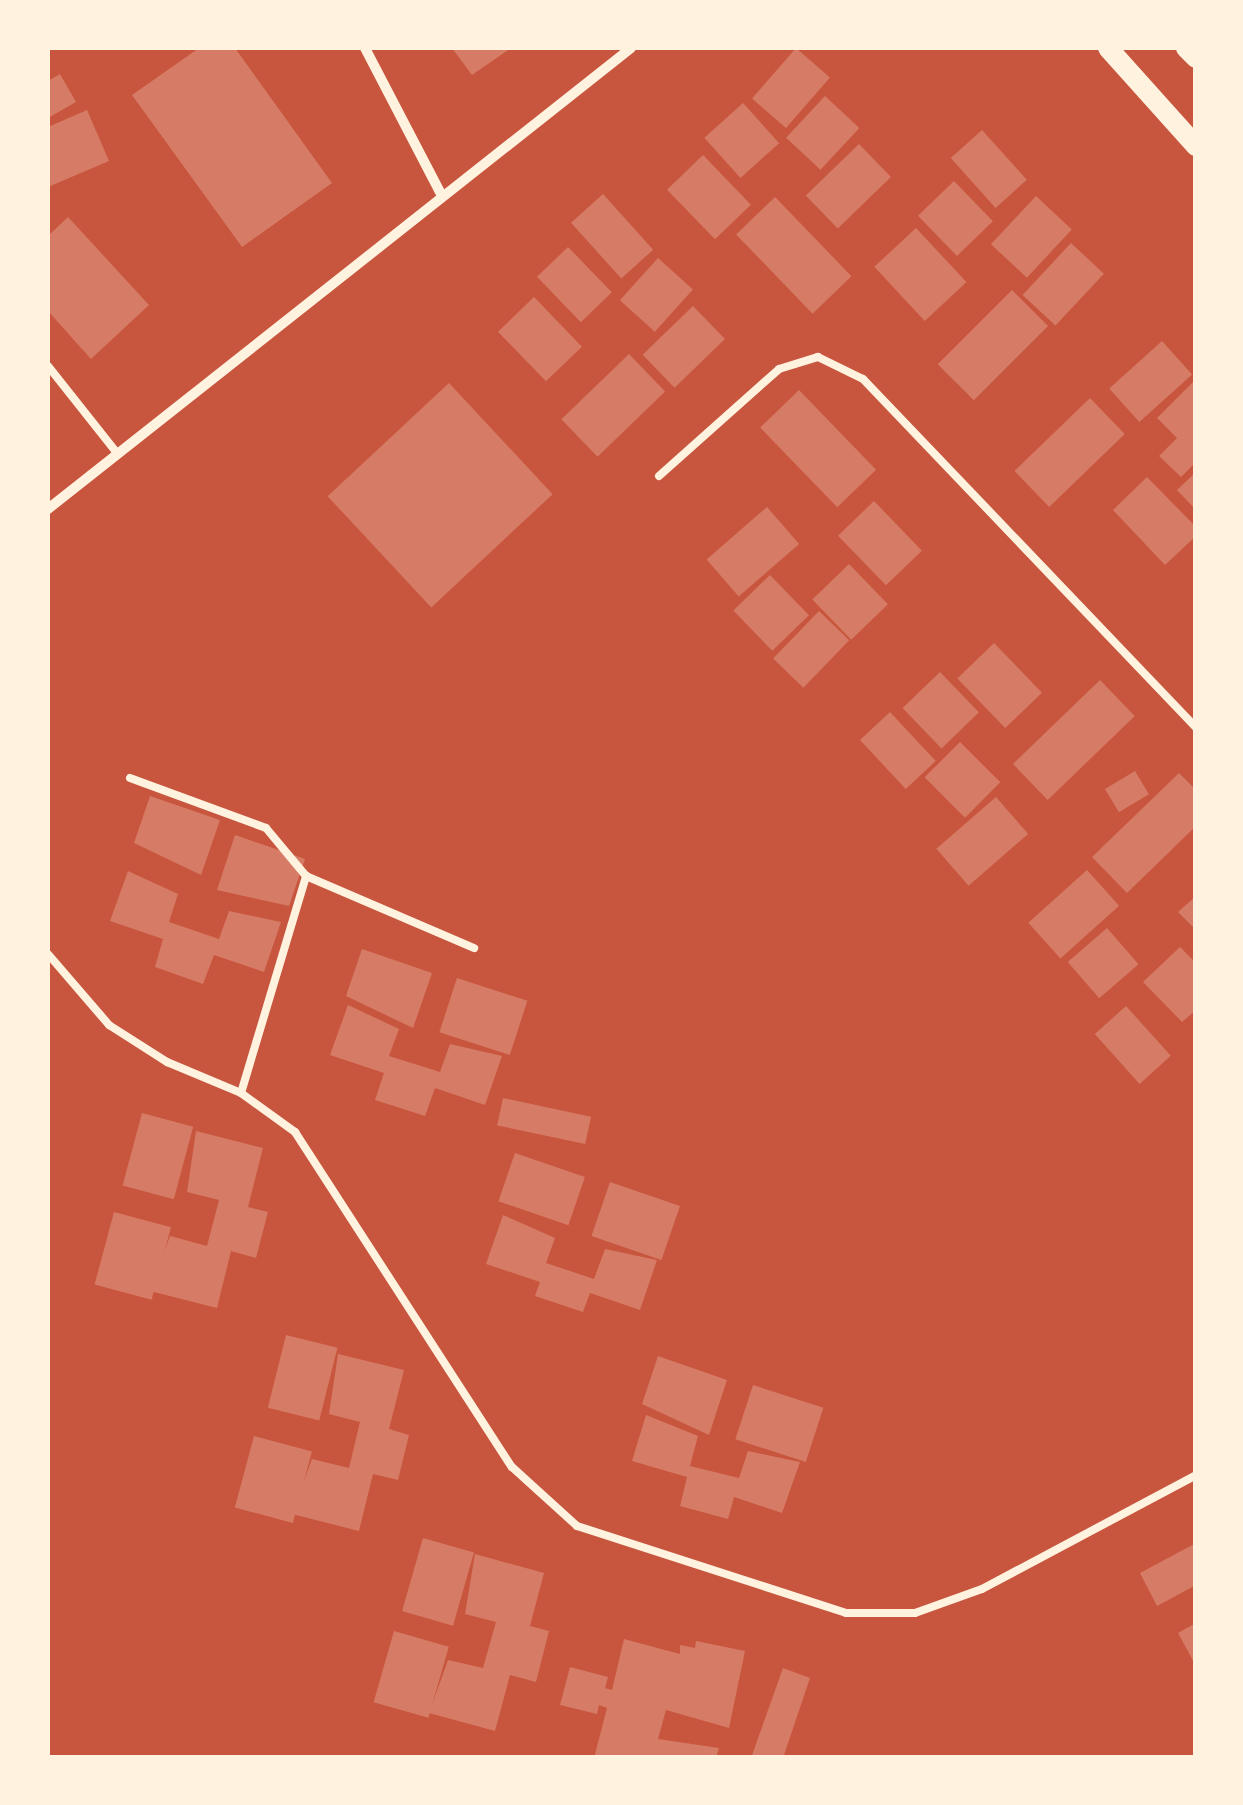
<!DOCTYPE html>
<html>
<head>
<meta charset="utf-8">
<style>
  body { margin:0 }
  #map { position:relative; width:1243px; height:1805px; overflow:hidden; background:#c8553d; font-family:Bitter,serif }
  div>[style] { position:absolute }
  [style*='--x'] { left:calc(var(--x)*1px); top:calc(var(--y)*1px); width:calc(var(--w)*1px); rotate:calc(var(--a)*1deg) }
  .building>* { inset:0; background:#d67c66; transform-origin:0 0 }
  .service>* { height:8px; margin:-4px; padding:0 4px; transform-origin:4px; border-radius:4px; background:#fff3e0 }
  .minor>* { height:10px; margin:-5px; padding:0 5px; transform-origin:5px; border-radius:5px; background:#fff3e0 }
  .secondary>* { height:20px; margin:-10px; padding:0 10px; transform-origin:10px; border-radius:10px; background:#fff3e0 }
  span { translate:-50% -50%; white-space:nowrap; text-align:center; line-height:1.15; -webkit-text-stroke:10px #fff3e0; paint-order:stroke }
  .frame { position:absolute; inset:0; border:50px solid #fff3e0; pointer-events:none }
</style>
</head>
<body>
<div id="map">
  <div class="building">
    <div style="clip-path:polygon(199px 48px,235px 48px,332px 183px,242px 247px,132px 95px)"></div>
    <div style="clip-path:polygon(452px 48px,511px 48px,472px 75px)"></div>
    <div style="left:796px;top:48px;width:45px;height:67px;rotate:41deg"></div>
    <div style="clip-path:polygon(60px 74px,76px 102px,48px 118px,48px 81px)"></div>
    <div style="left:825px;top:96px;width:47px;height:57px;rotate:43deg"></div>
    <div style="left:743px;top:103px;width:54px;height:52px;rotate:48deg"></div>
    <div style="clip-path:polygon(87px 110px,109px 161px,48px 187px,48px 127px)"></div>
    <div style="left:982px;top:130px;width:67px;height:42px;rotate:48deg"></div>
    <div style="left:859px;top:144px;width:46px;height:74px;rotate:46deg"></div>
    <div style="left:703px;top:155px;width:69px;height:50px;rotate:46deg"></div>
    <div style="left:954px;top:181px;width:56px;height:50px;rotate:46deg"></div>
    <div style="left:603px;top:194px;width:75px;height:43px;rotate:48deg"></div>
    <div style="left:1036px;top:196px;width:49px;height:66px;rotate:43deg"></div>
    <div style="left:775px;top:197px;width:110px;height:54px;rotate:46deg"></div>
    <div style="clip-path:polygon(68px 217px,149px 305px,91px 359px,48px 311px,48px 236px)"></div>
    <div style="left:916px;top:228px;width:74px;height:57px;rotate:47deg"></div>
    <div style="left:1071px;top:243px;width:45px;height:71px;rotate:43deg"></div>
    <div style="left:568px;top:247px;width:63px;height:43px;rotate:46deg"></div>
    <div style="left:658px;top:258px;width:47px;height:57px;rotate:42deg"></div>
    <div style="left:1012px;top:290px;width:51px;height:105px;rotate:45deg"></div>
    <div style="left:534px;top:297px;width:69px;height:50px;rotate:46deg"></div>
    <div style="left:693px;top:306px;width:46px;height:70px;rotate:46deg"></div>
    <div style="left:1162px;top:341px;width:45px;height:71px;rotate:48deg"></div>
    <div style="left:629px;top:354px;width:52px;height:94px;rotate:46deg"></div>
    <div style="clip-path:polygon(1196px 379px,1196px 462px,1181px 477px,1159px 456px,1177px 438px,1157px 418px)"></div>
    <div style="left:449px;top:383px;width:152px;height:166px;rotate:47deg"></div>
    <div style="left:799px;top:390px;width:111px;height:54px;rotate:46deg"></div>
    <div style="left:1090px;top:398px;width:50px;height:105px;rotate:46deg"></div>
    <div style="clip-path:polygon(1196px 472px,1196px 510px,1177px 490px)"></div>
    <div style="clip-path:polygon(1147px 477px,1196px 527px,1196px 536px,1165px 565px,1113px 510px)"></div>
    <div style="left:874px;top:501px;width:69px;height:50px;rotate:46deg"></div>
    <div style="left:767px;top:507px;width:49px;height:80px;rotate:49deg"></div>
    <div style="left:849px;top:564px;width:56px;height:51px;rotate:46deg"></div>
    <div style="left:770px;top:575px;width:56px;height:51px;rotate:46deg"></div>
    <div style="left:819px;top:611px;width:42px;height:66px;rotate:44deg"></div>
    <div style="left:994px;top:643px;width:69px;height:51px;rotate:46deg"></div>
    <div style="left:940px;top:672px;width:56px;height:52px;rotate:46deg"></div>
    <div style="left:1100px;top:680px;width:50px;height:121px;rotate:46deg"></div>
    <div style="left:890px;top:712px;width:67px;height:41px;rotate:47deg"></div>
    <div style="left:960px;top:742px;width:57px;height:50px;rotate:45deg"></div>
    <div style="left:1135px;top:771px;width:27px;height:35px;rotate:59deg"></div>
    <div style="clip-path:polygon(1179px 773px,1196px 790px,1196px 826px,1127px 893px,1092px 857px)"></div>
    <div style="clip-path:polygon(150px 796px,220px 820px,201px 875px,134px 843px)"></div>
    <div style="left:996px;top:797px;width:49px;height:79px;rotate:49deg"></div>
    <div style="clip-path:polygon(235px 835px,305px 859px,289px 906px,217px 890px)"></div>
    <div style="left:1087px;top:870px;width:48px;height:79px;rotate:48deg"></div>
    <div style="clip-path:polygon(128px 871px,178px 894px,169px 922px,219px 939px,229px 911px,281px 922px,264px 972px,214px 955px,203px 984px,155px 967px,163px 939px,110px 921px)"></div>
    <div style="clip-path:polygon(1196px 896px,1196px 930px,1178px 912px)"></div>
    <div style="left:1107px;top:928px;width:48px;height:52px;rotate:49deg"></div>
    <div style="clip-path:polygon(1180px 947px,1196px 963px,1196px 1010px,1182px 1022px,1143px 982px)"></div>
    <div style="clip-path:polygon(362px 949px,432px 973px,413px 1028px,346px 996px)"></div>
    <div style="left:457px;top:978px;width:74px;height:57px;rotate:18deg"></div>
    <div style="clip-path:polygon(348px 1005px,399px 1029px,389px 1056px,440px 1072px,450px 1044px,502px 1056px,485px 1105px,435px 1088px,425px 1116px,375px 1100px,384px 1073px,330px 1055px)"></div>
    <div style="left:1126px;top:1006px;width:67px;height:42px;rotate:48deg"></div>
    <div style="left:503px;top:1098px;width:90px;height:28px;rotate:12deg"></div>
    <div style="left:142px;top:1113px;width:53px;height:75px;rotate:15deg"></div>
    <div style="clip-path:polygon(196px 1131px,263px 1148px,248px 1207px,268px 1212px,256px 1258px,231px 1251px,217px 1308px,150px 1291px,170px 1236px,207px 1246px,219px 1200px,187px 1192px)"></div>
    <div style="left:515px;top:1153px;width:74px;height:51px;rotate:19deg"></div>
    <div style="left:610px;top:1182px;width:74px;height:57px;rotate:19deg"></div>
    <div style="left:114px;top:1212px;width:59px;height:75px;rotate:15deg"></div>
    <div style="clip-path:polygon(503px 1215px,555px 1238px,546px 1263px,594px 1279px,605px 1249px,657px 1260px,640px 1310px,590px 1293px,583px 1312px,535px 1296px,540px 1282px,486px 1264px)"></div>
    <div style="left:286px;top:1335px;width:53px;height:75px;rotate:14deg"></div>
    <div style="clip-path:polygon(338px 1354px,404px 1370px,389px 1429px,409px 1435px,398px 1480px,373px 1474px,359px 1531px,292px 1514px,312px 1459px,349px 1468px,360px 1422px,329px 1414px)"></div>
    <div style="clip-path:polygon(658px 1356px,727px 1380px,709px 1435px,642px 1404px)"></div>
    <div style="left:753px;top:1385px;width:74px;height:57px;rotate:18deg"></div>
    <div style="clip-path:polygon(646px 1415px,698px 1436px,690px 1466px,739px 1478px,748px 1451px,800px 1462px,782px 1513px,734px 1497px,728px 1519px,680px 1506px,687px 1477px,632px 1461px)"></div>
    <div style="left:254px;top:1436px;width:60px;height:74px;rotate:15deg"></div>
    <div style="left:423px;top:1538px;width:53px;height:76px;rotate:16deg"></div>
    <div style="clip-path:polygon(1196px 1543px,1196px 1585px,1157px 1606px,1140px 1573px)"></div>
    <div style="clip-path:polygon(475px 1554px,544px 1573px,530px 1626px,549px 1631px,536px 1682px,510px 1675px,495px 1731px,429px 1713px,448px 1660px,483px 1668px,496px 1622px,465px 1614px)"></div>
    <div style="clip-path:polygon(1196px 1623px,1196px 1666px,1178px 1633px)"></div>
    <div style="left:394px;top:1631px;width:57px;height:74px;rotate:16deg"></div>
    <div style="clip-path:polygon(624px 1639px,680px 1654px,680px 1645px,695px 1648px,696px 1641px,745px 1651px,729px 1728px,666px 1710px,658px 1739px,719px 1748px,716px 1758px,594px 1758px,607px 1708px,599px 1705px,597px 1714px,560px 1705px,570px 1667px,608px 1677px,605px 1688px,612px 1690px)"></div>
    <div style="clip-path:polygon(783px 1668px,810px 1678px,783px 1758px,751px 1758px)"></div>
  </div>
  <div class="service">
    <div style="--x:48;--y:366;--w:111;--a:51.6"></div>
    <div style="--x:659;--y:476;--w:161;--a:-41.7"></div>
    <div style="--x:779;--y:369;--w:41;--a:-17.1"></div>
    <div style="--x:818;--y:357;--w:50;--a:26.1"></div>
    <div style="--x:863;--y:379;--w:482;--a:46.3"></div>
    <div style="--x:130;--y:778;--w:145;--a:20.2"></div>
    <div style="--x:266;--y:828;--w:62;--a:50.2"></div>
    <div style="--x:48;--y:954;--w:94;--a:49.3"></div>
    <div style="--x:109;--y:1025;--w:69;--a:32.5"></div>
    <div style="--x:167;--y:1062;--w:80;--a:22.7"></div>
    <div style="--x:241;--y:1093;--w:67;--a:35.8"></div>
    <div style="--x:295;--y:1132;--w:399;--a:57.1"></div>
    <div style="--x:512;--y:1467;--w:88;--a:42.2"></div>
    <div style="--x:577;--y:1526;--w:283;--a:17.9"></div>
    <div style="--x:846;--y:1613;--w:69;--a:0"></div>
    <div style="--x:915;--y:1613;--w:71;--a:-19.7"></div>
    <div style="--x:982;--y:1589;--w:242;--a:-28"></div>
    <div style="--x:241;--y:1093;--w:227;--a:-73.3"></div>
    <div style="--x:306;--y:876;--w:183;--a:23.2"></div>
  </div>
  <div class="minor">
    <div style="--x:365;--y:48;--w:165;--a:62.5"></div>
    <div style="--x:48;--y:509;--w:743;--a:-38.33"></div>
  </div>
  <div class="secondary">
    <div style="--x:1108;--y:48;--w:132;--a:48.1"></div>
    <div style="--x:1186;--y:48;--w:14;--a:45"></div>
  </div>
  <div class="frame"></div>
</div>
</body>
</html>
